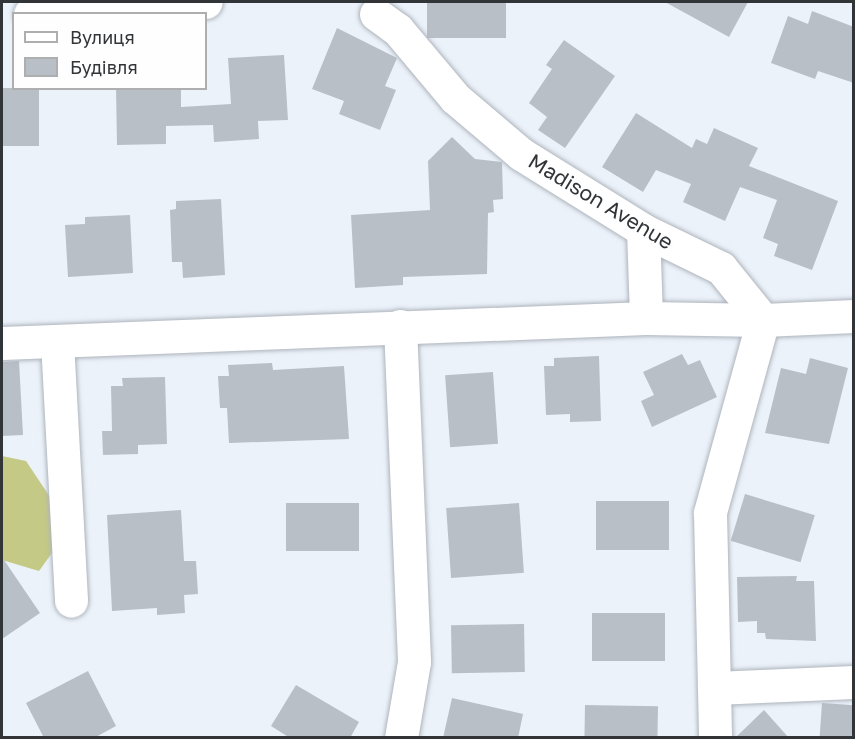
<!DOCTYPE html>
<html>
<head>
<meta charset="utf-8">
<style>
  body { margin:0 }
  #map { position:relative; width:855px; height:739px; overflow:hidden; background:#ecf2fa; font-family:"Golos Text",sans-serif }
  div>[style] { position:absolute }
  [style*='--x'] { left:calc(var(--x)*1px); top:calc(var(--y)*1px); width:calc(var(--w)*1px); rotate:calc(var(--a)*1deg) }
  .forest>* { inset:0; background:#c4c986 }
  .building>* { inset:0; background:#b9bfc7; transform-origin:0 0 }
  .roads { filter:drop-shadow(0 0 2px #aeb4bc) drop-shadow(0 0 2px #aeb4bc) }
  .minor>* { height:33px; margin:-16.5px; padding:0 16.5px; transform-origin:16.5px; border-radius:16.5px; background:#fff }
  span { translate:-50% -50%; white-space:nowrap; text-align:center; line-height:1.15; -webkit-text-stroke:6px #fefefe; paint-order:stroke }
  .street-label { font-size:21px; color:#323538 }
  .frame { position:absolute; inset:0; border:3px solid #323538; pointer-events:none }
  .legend { position:absolute; left:12px; top:12px; width:195px; height:78px; box-sizing:border-box; background:#fefefe; border:2px solid #acaeaf; margin:0; padding:8px 10px; list-style:none; font-size:18px; color:#323538 }
  .legend li { display:flex; align-items:center; gap:12px; height:30px }
  .legend b { width:30px; border:2px solid #acaeaf }
</style>
</head>
<body>
<div id="map">
  <div class="forest">
    <div style="clip-path:polygon(2px 456px,26px 461px,50px 497px,57px 546px,39px 571px,2px 560px)"></div>
  </div>
  <div class="building">
    <div style="left:427px;top:2px;width:79px;height:36px"></div>
    <div style="clip-path:polygon(665px 2px,748px 2px,729px 37px)"></div>
    <div style="clip-path:polygon(812px 11px,854px 27px,854px 83px,818px 71px,815px 79px,771px 63px,788px 16px,808px 24px)"></div>
    <div style="clip-path:polygon(337px 28px,397px 58px,385px 86px,396px 90px,380px 130px,339px 114px,344px 101px,312px 89px)"></div>
    <div style="clip-path:polygon(564px 40px,615px 76px,565px 148px,538px 130px,547px 117px,529px 103px,552px 69px,546px 65px)"></div>
    <div style="clip-path:polygon(284px 55px,288px 120px,258px 121px,259px 139px,214px 142px,213px 125px,166px 126px,166px 144px,117px 145px,116px 88px,181px 88px,181px 107px,231px 104px,228px 58px)"></div>
    <div style="left:2px;top:88px;width:37px;height:58px"></div>
    <div style="clip-path:polygon(636px 113px,692px 148px,696px 139px,707px 144px,714px 128px,758px 148px,749px 166px,838px 201px,812px 270px,774px 256px,778px 244px,763px 238px,777px 200px,740px 187px,725px 221px,683px 202px,691px 184px,656px 170px,643px 192px,602px 167px)"></div>
    <div style="clip-path:polygon(452px 137px,475px 159px,502px 162px,503px 199px,493px 200px,494px 212px,488px 213px,487px 274px,403px 277px,403px 285px,355px 288px,351px 215px,430px 210px,428px 161px)"></div>
    <div style="clip-path:polygon(221px 199px,225px 275px,183px 278px,182px 262px,172px 262px,170px 210px,176px 209px,176px 201px)"></div>
    <div style="clip-path:polygon(130px 215px,133px 273px,68px 277px,65px 225px,85px 224px,85px 217px)"></div>
    <div style="clip-path:polygon(682px 354px,688px 365px,700px 360px,717px 397px,652px 427px,641px 401px,654px 395px,643px 372px)"></div>
    <div style="clip-path:polygon(599px 356px,601px 421px,570px 422px,570px 414px,546px 415px,544px 366px,554px 366px,554px 358px)"></div>
    <div style="clip-path:polygon(810px 358px,848px 368px,829px 444px,765px 433px,781px 368px,806px 374px)"></div>
    <div style="clip-path:polygon(19px 361px,23px 435px,2px 436px,2px 362px)"></div>
    <div style="clip-path:polygon(272px 363px,273px 370px,344px 366px,349px 439px,229px 443px,227px 408px,220px 408px,218px 376px,229px 376px,228px 365px)"></div>
    <div style="left:493px;top:372px;width:72px;height:48px;rotate:86deg"></div>
    <div style="clip-path:polygon(165px 377px,167px 444px,138px 445px,138px 454px,103px 455px,102px 431px,112px 431px,111px 386px,123px 386px,122px 378px)"></div>
    <div style="left:745px;top:494px;width:73px;height:49px;rotate:17deg"></div>
    <div style="left:596px;top:501px;width:73px;height:49px"></div>
    <div style="left:286px;top:503px;width:73px;height:48px"></div>
    <div style="left:519px;top:503px;width:70px;height:73px;rotate:86deg"></div>
    <div style="clip-path:polygon(181px 510px,184px 561px,196px 561px,198px 594px,184px 595px,185px 613px,157px 615px,157px 608px,112px 611px,107px 515px)"></div>
    <div style="clip-path:polygon(2px 557px,40px 613px,2px 639px)"></div>
    <div style="clip-path:polygon(797px 576px,796px 581px,814px 581px,816px 641px,766px 639px,765px 633px,757px 633px,757px 621px,738px 622px,737px 577px)"></div>
    <div style="left:592px;top:613px;width:73px;height:48px"></div>
    <div style="left:524px;top:624px;width:48px;height:73px;rotate:89deg"></div>
    <div style="clip-path:polygon(88px 671px,116px 726px,94px 738px,44px 738px,26px 703px)"></div>
    <div style="clip-path:polygon(296px 685px,359px 722px,350px 738px,290px 738px,271px 726px)"></div>
    <div style="clip-path:polygon(452px 698px,523px 714px,518px 738px,443px 738px)"></div>
    <div style="left:822px;top:703px;width:32px;height:35px;rotate:4deg"></div>
    <div style="left:585px;top:705px;width:73px;height:33px;rotate:1deg"></div>
    <div style="clip-path:polygon(764px 710px,789px 738px,735px 738px)"></div>
  </div>
  <div class="roads">
    <div class="minor">
      <div style="--x:30;--y:14;--w:176;--a:-3.9"></div>
      <div style="--x:376;--y:14;--w:27;--a:36"></div>
      <div style="--x:398;--y:30;--w:89;--a:50"></div>
      <div style="--x:455;--y:98;--w:87;--a:40.3"></div>
      <div style="--x:521;--y:154;--w:144;--a:31.9"></div>
      <div style="--x:643;--y:230;--w:87;--a:26"></div>
      <div style="--x:721;--y:268;--w:67;--a:51.1"></div>
      <div style="--x:763;--y:320;--w:91;--a:-2.5"></div>
      <div style="--x:643;--y:230;--w:88;--a:88"></div>
      <div style="--x:400;--y:326;--w:336;--a:87.6"></div>
      <div style="--x:414;--y:662;--w:77;--a:99.7"></div>
      <div style="--x:57;--y:341;--w:260;--a:86.9"></div>
      <div style="--x:2;--y:343;--w:644;--a:-2.22"></div>
      <div style="--x:646;--y:318;--w:117;--a:1"></div>
      <div style="--x:763;--y:320;--w:200;--a:105.4"></div>
      <div style="--x:710;--y:513;--w:225;--a:88.7"></div>
      <div style="--x:714;--y:688;--w:140;--a:-2.5"></div>
    </div>
  </div>
  <div class="street-label">
    <span style="left:601px;top:201px;rotate:31deg">Madison Avenue</span>
  </div>
  <div class="frame"></div>
  <ul class="legend">
  <li><b style="height:8px;background:#fff"></b>Вулиця</li>
  <li><b style="height:16px;background:#b9bfc7"></b>Будівля</li>
  </ul>
</div>
</body>
</html>
